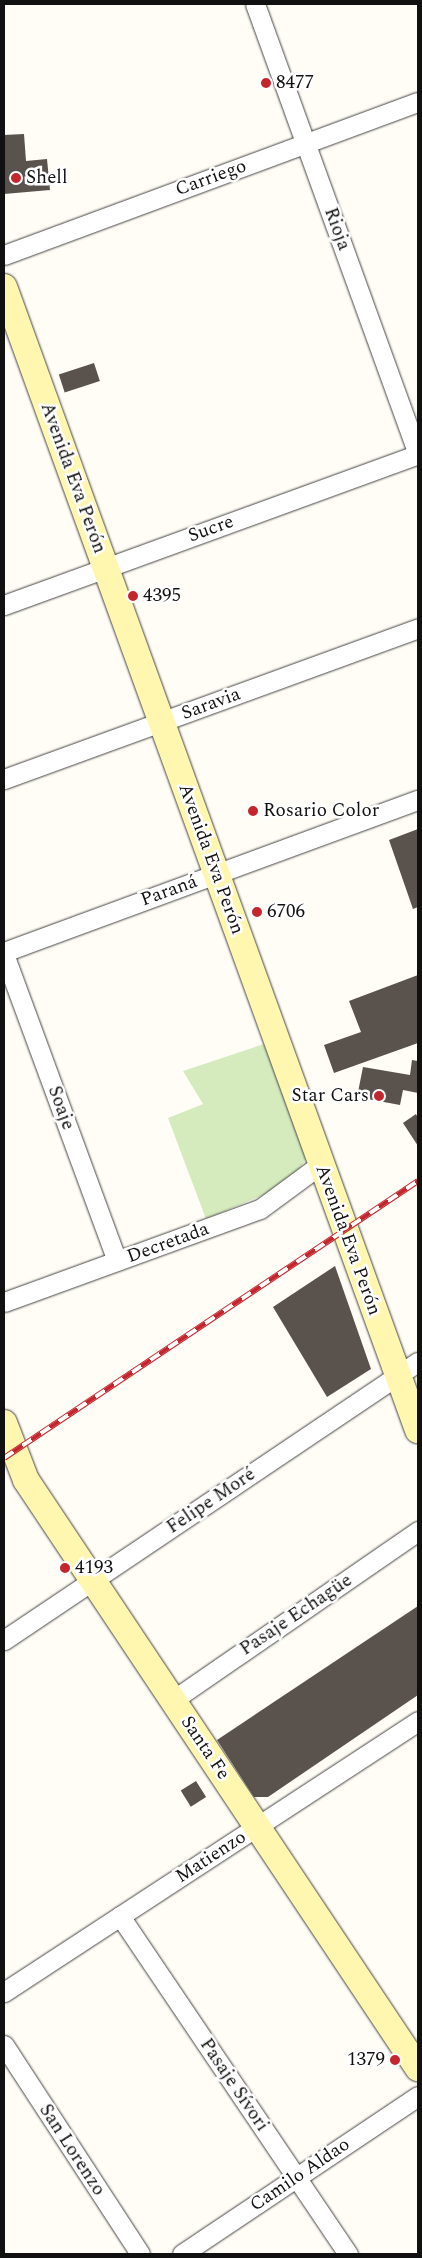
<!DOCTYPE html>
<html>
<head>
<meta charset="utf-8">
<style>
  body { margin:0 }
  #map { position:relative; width:422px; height:2258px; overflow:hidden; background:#fffdf5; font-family:Spectral,serif }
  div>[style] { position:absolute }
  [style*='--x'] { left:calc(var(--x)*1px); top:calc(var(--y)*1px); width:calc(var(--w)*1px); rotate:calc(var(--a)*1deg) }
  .green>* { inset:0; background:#d5ebbd }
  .building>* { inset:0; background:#5a524d; transform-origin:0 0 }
  .roads { filter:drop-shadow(0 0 1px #444) drop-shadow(0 0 1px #444) }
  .street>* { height:19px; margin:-9.5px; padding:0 9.5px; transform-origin:9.5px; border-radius:9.5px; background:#fff }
  .secondary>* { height:26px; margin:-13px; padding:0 13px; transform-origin:13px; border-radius:13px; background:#fff6b0 }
  .rail>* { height:5.5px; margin-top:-2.75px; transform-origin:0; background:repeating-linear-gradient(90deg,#fff 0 11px,#c4262e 0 22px); box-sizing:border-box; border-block:1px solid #c4262e }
  .dots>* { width:14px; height:14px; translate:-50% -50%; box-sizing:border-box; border:2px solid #fff; border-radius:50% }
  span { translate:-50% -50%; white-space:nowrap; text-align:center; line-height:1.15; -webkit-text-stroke:5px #fff; paint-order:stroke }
  .poi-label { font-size:19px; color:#111 }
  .left { translate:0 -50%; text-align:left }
  .right { translate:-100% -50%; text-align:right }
  .street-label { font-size:19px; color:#111 }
  .frame { position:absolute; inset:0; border:5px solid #111; pointer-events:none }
</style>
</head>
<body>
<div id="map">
  <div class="green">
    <div style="clip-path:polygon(264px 1044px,306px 1159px,298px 1171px,265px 1194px,206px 1219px,168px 1118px,203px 1104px,183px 1071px)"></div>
  </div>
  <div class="building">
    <div style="clip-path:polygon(24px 134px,26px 161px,47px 159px,50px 190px,4px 194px,4px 135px)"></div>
    <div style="left:94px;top:363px;width:19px;height:37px;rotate:72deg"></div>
    <div style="clip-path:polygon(418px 829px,418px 907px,413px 909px,389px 840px)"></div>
    <div style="clip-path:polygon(418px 975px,418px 1043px,334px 1073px,324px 1045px,361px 1032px,349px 1001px)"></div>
    <div style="clip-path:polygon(412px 1060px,418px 1061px,418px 1093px,403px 1090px,400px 1105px,357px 1097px,363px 1067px,410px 1075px)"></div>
    <div style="clip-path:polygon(416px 1114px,418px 1118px,418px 1146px,403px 1123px)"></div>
    <div style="clip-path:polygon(335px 1266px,371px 1369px,327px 1397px,273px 1307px)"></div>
    <div style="clip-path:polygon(418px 1606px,418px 1695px,268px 1797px,254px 1797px,217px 1740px)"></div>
    <div style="left:196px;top:1781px;width:19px;height:18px;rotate:58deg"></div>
  </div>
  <div class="roads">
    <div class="street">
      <div style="--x:255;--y:4;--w:480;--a:70.1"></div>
      <div style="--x:4;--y:255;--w:441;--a:-20.3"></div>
      <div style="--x:4;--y:605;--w:441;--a:-20"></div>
      <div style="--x:4;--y:779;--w:441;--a:-20"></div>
      <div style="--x:4;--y:952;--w:441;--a:-20.2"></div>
      <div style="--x:4;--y:954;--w:327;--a:69.8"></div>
      <div style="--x:4;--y:1302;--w:272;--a:-20"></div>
      <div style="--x:260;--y:1209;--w:76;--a:-36.4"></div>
      <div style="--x:4;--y:1640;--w:499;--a:-33.9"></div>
      <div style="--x:173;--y:1700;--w:298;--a:-34.6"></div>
      <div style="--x:120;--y:1916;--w:408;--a:56"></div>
      <div style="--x:4;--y:1992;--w:495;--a:-33.2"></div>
      <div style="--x:4;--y:2045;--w:249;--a:56.9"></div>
      <div style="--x:182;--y:2254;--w:284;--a:-33.8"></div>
    </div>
    <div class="secondary">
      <div style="--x:4;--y:287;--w:1216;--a:70.09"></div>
      <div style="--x:4;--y:1423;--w:61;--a:68.9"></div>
      <div style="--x:26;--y:1480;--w:707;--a:56.31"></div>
    </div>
  </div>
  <div class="rail">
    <div style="--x:4;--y:1458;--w:498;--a:-33.8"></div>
  </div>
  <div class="dots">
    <div style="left:266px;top:83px;background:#c4262e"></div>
    <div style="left:16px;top:178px;background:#c4262e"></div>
    <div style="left:133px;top:596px;background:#c4262e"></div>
    <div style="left:253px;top:811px;background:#c4262e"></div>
    <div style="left:257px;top:912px;background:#c4262e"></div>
    <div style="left:379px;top:1096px;background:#c4262e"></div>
    <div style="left:65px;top:1568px;background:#c4262e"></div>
    <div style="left:395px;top:2060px;background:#c4262e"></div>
  </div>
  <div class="poi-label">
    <span class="left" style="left:276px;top:83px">8477</span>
    <span class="left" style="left:26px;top:178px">Shell</span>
    <span class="left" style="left:143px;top:596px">4395</span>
    <span class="left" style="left:263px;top:811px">Rosario Color</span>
    <span class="left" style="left:267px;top:912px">6706</span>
    <span class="right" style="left:369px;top:1096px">Star Cars</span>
    <span class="left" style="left:75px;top:1568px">4193</span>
    <span class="right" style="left:385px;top:2060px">1379</span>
  </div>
  <div class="street-label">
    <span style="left:211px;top:178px;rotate:-20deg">Carriego</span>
    <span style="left:337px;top:229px;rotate:70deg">Rioja</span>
    <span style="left:73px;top:478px;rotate:70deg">Avenida Eva Perón</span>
    <span style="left:211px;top:529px;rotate:-20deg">Sucre</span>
    <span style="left:211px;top:704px;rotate:-20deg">Saravia</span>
    <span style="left:211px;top:859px;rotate:70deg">Avenida Eva Perón</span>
    <span style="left:169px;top:891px;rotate:-20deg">Paraná</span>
    <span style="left:61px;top:1108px;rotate:70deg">Soaje</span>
    <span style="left:348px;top:1240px;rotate:70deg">Avenida Eva Perón</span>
    <span style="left:168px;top:1243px;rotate:-20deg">Decretada</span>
    <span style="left:211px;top:1501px;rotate:-34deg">Felipe Moré</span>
    <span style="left:296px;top:1615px;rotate:-34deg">Pasaje Echagüe</span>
    <span style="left:205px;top:1748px;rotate:56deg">Santa Fe</span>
    <span style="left:211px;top:1857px;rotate:-33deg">Matienzo</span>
    <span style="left:234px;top:2085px;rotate:56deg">Pasaje Sívori</span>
    <span style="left:72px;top:2150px;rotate:57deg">San Lorenzo</span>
    <span style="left:300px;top:2175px;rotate:-34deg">Camilo Aldao</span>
  </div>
  <div class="frame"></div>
</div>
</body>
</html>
